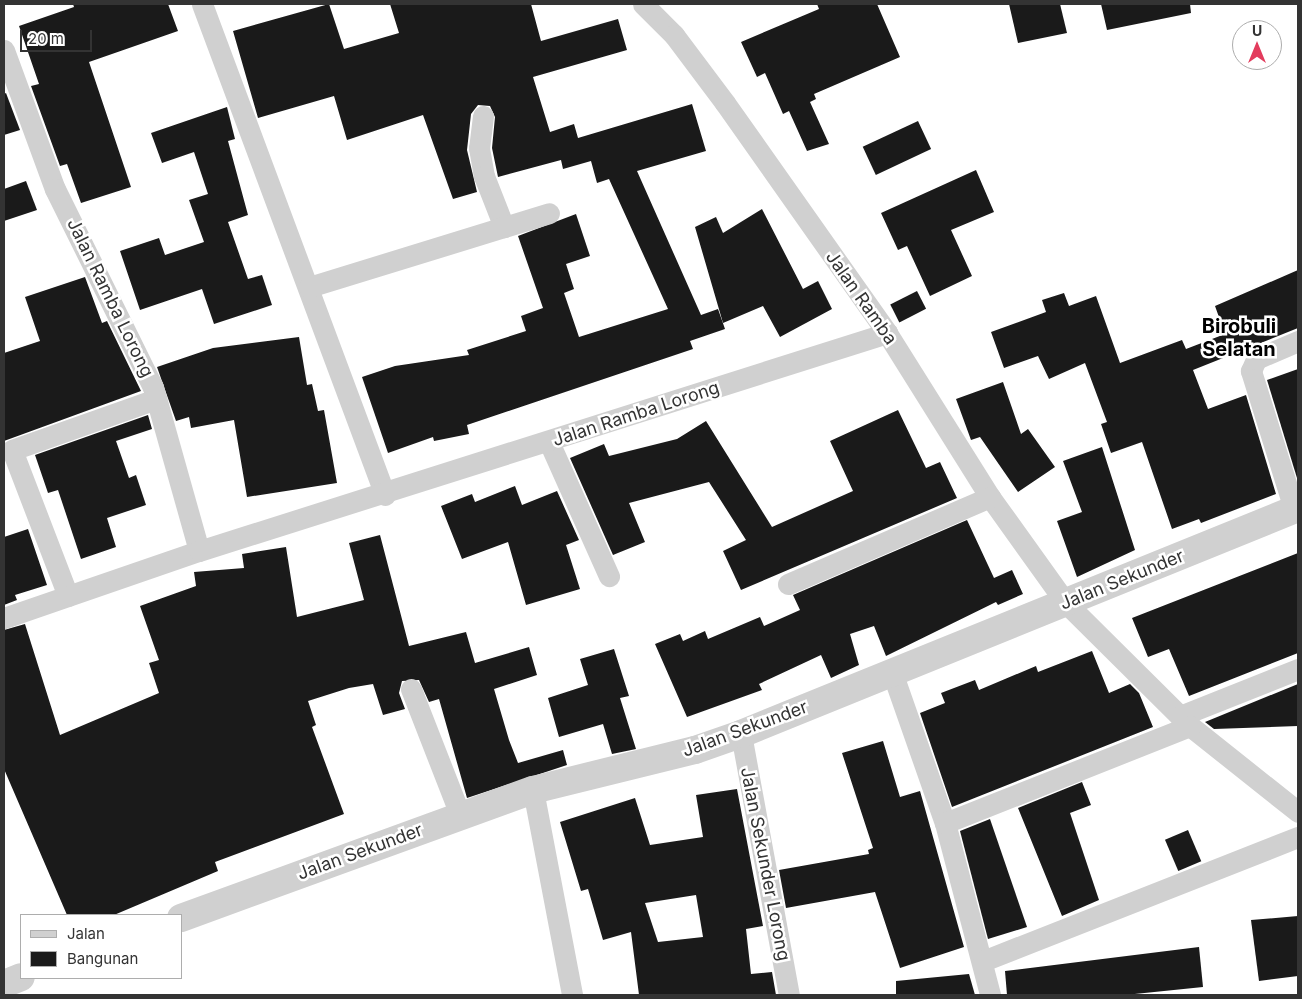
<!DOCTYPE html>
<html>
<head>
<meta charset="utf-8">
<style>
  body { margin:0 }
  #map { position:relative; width:1302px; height:999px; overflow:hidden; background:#fff; font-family:Inter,sans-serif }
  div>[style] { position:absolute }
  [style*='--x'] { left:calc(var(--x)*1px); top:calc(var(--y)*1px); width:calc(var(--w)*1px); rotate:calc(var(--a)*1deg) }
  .building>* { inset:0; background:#1a1a1a; transform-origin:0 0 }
  .minor>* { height:21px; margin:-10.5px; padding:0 10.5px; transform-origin:10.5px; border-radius:10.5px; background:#d0d0d0 }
  .tertiary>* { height:28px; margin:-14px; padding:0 14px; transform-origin:14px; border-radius:14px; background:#d0d0d0 }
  span { translate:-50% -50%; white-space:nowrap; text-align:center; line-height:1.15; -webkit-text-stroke:5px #fff; paint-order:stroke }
  .street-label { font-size:18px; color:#333 }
  .quarter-label { font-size:20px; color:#000; font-weight:700 }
  .frame { position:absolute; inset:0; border:5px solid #333; pointer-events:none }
  .legend { position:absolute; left:20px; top:914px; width:162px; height:65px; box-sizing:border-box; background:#fff; border:1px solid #adadad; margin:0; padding:6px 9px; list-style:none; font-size:15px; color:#333 }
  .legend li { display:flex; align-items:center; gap:10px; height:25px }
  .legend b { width:25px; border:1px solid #adadad }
  .north { position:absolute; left:1232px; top:20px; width:50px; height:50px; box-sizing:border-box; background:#fff; border:1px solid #adadad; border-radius:50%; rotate:0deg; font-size:14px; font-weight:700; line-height:20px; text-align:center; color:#333 }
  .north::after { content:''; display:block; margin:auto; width:18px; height:22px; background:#e33c5d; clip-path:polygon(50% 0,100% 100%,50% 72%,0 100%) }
  .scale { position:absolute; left:20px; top:30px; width:72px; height:22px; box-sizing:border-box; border:2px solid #333; border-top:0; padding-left:6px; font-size:15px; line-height:18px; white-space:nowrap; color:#333; -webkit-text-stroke:4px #fff; paint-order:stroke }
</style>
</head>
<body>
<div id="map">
  <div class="building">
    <div style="clip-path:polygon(73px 4px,168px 4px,178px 31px,89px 62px,131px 187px,81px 203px,67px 164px,60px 166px,31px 86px,39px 84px,19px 26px,74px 7px)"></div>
    <div style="clip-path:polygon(329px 4px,344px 49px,399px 33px,390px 4px,531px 4px,541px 41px,618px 19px,627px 50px,533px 77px,550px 132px,574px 124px,578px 138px,692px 104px,706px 151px,637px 171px,701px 315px,718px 309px,725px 329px,690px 341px,693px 349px,467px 425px,469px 434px,434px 441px,433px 437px,388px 453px,362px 377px,395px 366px,469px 355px,467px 350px,526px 331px,521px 316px,543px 308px,518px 236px,576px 214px,590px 256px,566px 264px,574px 289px,564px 293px,579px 337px,668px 309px,609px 179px,597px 183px,591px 161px,563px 169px,561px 160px,498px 177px,492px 148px,495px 117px,490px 106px,478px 105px,471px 114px,467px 150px,477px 192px,453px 199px,423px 115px,347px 140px,334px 96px,258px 118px,233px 31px)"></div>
    <div style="clip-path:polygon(817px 4px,877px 4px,900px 57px,814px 94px,816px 99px,810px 102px,829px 144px,807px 151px,789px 111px,783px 114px,765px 73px,757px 77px,741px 42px,819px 9px)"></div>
    <div style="clip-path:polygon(1009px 4px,1060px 4px,1067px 33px,1018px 43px)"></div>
    <div style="clip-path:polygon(1101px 4px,1190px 4px,1191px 13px,1107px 30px)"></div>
    <div style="clip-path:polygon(6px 93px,20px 130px,4px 135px,4px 94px)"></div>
    <div style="clip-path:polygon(227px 107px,235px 139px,228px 141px,248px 215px,228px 222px,248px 279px,262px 275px,272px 305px,214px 324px,202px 289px,140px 310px,120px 251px,159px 238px,165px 255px,204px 242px,189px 200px,208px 194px,194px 152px,162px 163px,151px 133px)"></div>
    <div style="left:918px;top:121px;width:31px;height:61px;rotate:65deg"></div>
    <div style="clip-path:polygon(976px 170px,994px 212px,951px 230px,972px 276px,930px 296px,907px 246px,898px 250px,881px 213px)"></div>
    <div style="clip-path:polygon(26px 181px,37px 210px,4px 221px,4px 189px)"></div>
    <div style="clip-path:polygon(762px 209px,803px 289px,818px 281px,832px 309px,780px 337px,763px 306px,723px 323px,695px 227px,716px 217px,723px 233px)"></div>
    <div style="clip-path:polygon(1298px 270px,1298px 328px,1193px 370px,1208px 409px,1246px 395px,1276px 494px,1201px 523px,1199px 519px,1172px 529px,1142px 442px,1111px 453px,1101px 424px,1107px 422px,1085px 363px,1049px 379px,1038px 356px,1004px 368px,991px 332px,1046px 312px,1042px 300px,1064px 293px,1069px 306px,1096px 296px,1120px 363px,1182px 340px,1186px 349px,1225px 334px,1215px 306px)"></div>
    <div style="clip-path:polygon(85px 277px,102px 323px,107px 321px,141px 391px,4px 441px,4px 353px,40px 341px,25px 297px)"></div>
    <div style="left:917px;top:291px;width:20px;height:30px;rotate:63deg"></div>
    <div style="clip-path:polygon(299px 337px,307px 385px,312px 384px,318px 411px,324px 410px,337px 483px,247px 497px,234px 420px,191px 428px,189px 417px,176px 421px,157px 367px,213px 348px)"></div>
    <div style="clip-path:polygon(1298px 369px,1298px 477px,1297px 478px,1267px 380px)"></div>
    <div style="clip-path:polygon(1003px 382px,1021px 434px,1028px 429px,1055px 467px,1018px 492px,980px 437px,971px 440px,956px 399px)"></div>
    <div style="clip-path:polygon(898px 410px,926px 468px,940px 462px,957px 498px,741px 590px,723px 551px,746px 540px,709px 482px,629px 503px,645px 542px,613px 555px,570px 458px,604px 444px,609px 456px,677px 439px,706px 421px,772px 527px,853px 491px,830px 441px)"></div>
    <div style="clip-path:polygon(148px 415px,152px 429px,116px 441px,129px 478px,136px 475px,146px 505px,107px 518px,116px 547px,81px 559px,58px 490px,48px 493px,35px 455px)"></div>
    <div style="clip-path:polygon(1102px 447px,1135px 550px,1077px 577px,1057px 521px,1082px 512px,1063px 461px)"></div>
    <div style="clip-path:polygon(515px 486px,522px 505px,557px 491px,579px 540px,566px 545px,580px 589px,526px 605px,508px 542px,462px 559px,441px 506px,472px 494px,475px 502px)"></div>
    <div style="clip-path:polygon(967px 520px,994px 578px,1012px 570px,1023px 594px,998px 605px,996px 602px,886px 656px,874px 626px,850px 634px,859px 665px,831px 678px,821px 655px,759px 684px,762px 690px,687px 717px,655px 644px,680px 634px,683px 641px,705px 631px,708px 639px,760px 617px,764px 626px,800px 610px,793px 595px)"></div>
    <div style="clip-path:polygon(28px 529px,47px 585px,15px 595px,17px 600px,4px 605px,4px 537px)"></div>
    <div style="clip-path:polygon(380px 535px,409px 646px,466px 632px,475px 663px,529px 647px,537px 675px,494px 689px,509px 740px,518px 763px,563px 750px,567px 765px,467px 798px,439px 699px,429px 702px,419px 680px,402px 681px,399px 693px,405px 709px,383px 715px,373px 684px,349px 688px,308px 701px,316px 725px,312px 727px,344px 814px,215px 862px,218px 871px,114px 915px,67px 915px,4px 769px,4px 630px,25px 624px,60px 735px,159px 693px,149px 663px,159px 660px,140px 606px,196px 586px,194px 572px,244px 568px,242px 554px,286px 547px,297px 617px,364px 600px,349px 543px)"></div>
    <div style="clip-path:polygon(1298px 553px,1298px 653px,1189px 696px,1169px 649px,1148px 657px,1132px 618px)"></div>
    <div style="clip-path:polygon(614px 649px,629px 696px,620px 698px,636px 749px,612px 754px,603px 724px,559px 737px,548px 698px,588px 685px,580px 659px)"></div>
    <div style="clip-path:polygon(1092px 651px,1109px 693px,1130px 684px,1139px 693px,1153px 727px,952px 807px,920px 713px,945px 703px,941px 693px,975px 680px,979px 690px,1036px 666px,1038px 672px)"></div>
    <div style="clip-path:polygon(1298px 684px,1298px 726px,1214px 729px,1205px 722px)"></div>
    <div style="clip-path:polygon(883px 741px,900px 797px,920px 791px,964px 947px,900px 968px,875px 892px,786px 908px,779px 870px,869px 854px,868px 850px,873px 848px,842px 753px)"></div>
    <div style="clip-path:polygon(1082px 782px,1091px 805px,1070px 813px,1099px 900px,1062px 916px,1018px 808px)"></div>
    <div style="clip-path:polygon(evenodd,737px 789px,763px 926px,746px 929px,751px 974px,772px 972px,776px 995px,639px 995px,631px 932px,603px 940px,588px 889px,581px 891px,560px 822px,635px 798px,650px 845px,703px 837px,696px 795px,737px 789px,696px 895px,703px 937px,658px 942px,645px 903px,696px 895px)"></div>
    <div style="clip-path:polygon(990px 819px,1027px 927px,988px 939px,960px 831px)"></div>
    <div style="left:1188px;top:830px;width:34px;height:25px;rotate:67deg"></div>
    <div style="clip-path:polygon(1298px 916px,1298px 976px,1259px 981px,1251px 920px)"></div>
    <div style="clip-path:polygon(1199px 947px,1203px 987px,1125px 995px,1007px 995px,1005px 971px)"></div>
    <div style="clip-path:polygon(969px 974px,975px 995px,896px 995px,896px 981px)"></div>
  </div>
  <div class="minor">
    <div style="--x:202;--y:4;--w:524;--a:69.56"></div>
    <div style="--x:643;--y:4;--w:44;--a:45"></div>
    <div style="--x:674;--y:35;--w:85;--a:53.1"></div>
    <div style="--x:725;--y:103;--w:281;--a:54.8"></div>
    <div style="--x:887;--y:333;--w:194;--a:57.9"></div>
    <div style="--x:990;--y:497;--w:130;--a:54.4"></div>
    <div style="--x:1066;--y:603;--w:175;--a:44.8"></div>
    <div style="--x:1190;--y:726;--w:138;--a:38.5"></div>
    <div style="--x:4;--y:50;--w:148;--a:69.9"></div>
    <div style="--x:55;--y:189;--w:221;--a:63.7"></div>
    <div style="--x:153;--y:387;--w:170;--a:74.3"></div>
    <div style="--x:483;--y:116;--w:32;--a:97"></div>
    <div style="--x:479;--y:148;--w:28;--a:80"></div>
    <div style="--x:484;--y:176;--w:55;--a:68.6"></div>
    <div style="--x:309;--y:287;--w:251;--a:-17.1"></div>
    <div style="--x:549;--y:442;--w:147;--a:65.9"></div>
    <div style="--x:1294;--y:509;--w:145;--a:-107.3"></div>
    <div style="--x:1251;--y:371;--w:13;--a:-67"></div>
    <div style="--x:1256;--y:359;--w:46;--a:-23.2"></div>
    <div style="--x:788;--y:584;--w:220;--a:-23.3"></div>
    <div style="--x:68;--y:596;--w:156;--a:-111"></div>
    <div style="--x:12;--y:450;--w:153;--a:-19.5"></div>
    <div style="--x:4;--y:618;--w:206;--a:-19"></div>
    <div style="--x:199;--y:551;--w:722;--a:-17.58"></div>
    <div style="--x:892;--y:672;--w:160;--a:70.7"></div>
    <div style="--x:945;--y:823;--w:178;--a:75.3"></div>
    <div style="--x:411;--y:689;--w:135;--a:68.7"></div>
    <div style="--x:1180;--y:716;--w:127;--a:-21.7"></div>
    <div style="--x:741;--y:734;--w:265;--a:79.6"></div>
    <div style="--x:533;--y:790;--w:209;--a:79.2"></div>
    <div style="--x:945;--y:823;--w:264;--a:-21.6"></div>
    <div style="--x:983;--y:961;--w:339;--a:-21.5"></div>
  </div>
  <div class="tertiary">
    <div style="--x:181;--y:918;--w:375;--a:-20"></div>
    <div style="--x:533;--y:790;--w:167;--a:-13.9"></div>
    <div style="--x:695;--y:750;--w:49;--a:-19.2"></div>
    <div style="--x:741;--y:734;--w:601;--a:-22.08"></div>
    <div style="--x:4;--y:984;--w:18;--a:-22"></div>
  </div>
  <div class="street-label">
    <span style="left:110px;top:298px;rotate:64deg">Jalan Ramba Lorong</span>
    <span style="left:861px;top:298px;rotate:55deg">Jalan Ramba</span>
    <span style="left:636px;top:414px;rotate:-18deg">Jalan Ramba Lorong</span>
    <span style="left:1122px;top:580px;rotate:-22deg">Jalan Sekunder</span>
    <span style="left:745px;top:729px;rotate:-20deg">Jalan Sekunder</span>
    <span style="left:360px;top:852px;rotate:-20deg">Jalan Sekunder</span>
    <span style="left:765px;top:864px;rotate:79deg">Jalan Sekunder Lorong</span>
  </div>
  <div class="quarter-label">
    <span style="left:1239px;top:338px">Birobuli<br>Selatan</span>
  </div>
  <div class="frame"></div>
  <ul class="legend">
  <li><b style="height:6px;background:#d0d0d0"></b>Jalan</li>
  <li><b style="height:14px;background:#1a1a1a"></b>Bangunan</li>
  </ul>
  <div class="north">U</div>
  <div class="scale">20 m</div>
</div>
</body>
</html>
